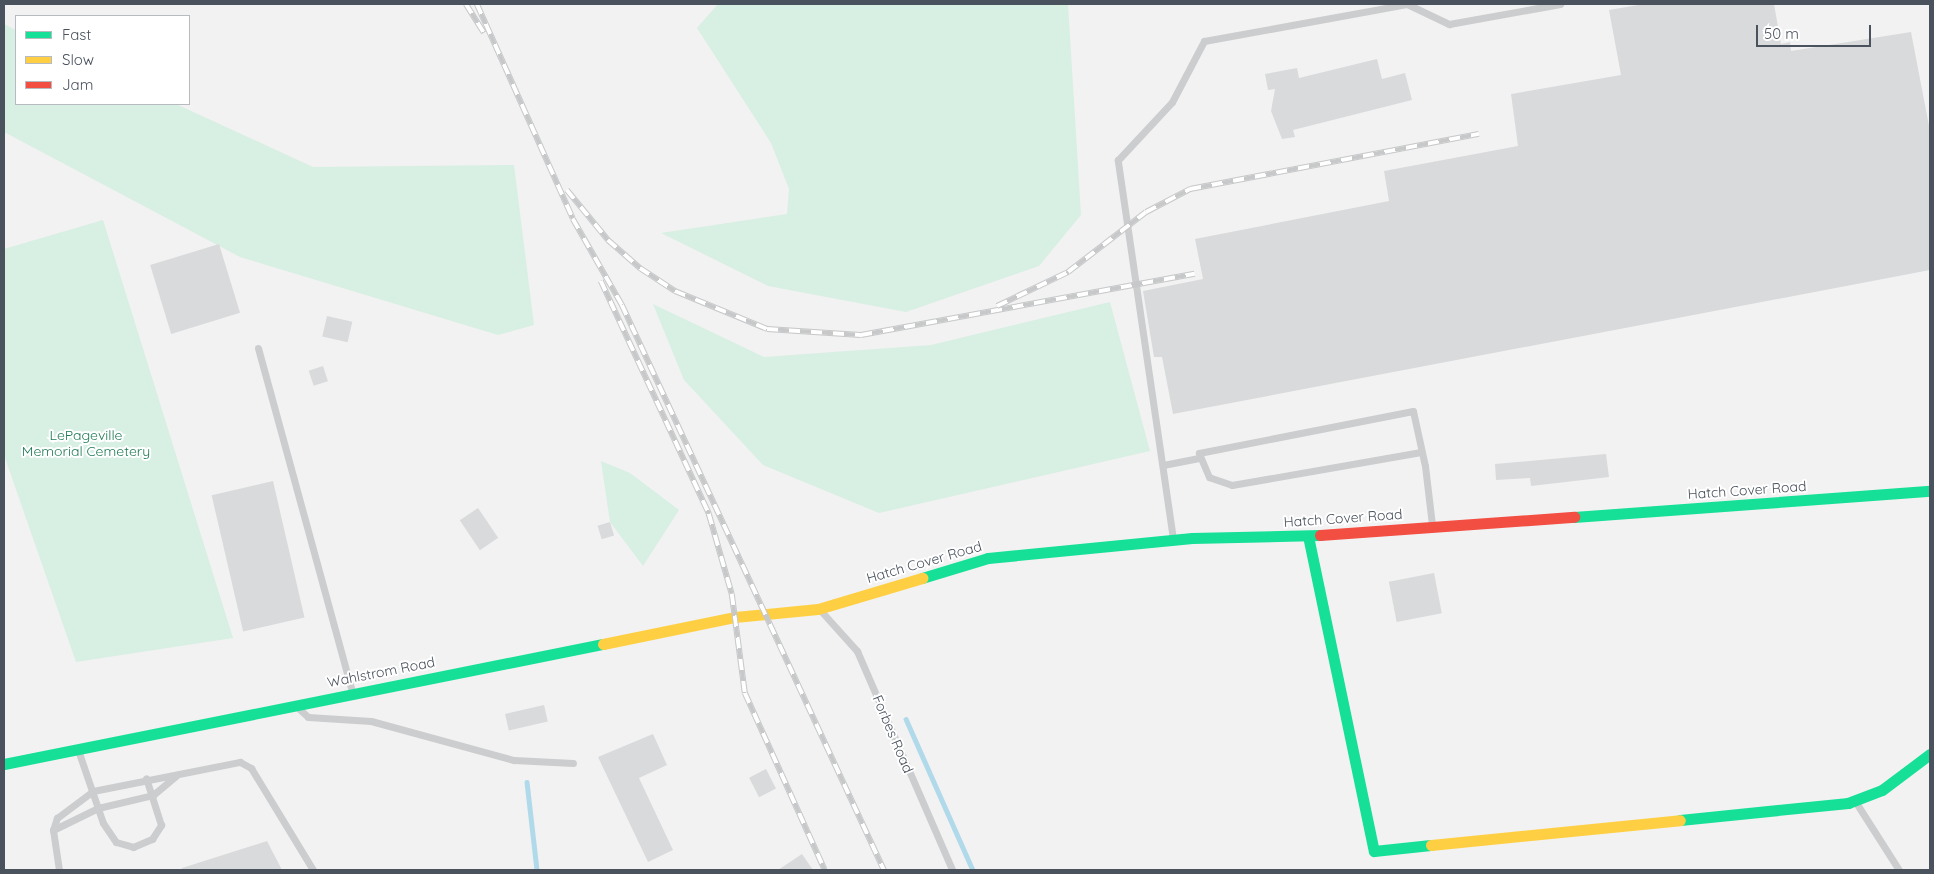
<!DOCTYPE html>
<html>
<head>
<meta charset="utf-8">
<style>
  body { margin:0 }
  #map { position:relative; width:1934px; height:874px; overflow:hidden; background:#f2f2f2; font-family:Quicksand,sans-serif }
  div>[style] { position:absolute }
  [style*='--x'] { left:calc(var(--x)*1px); top:calc(var(--y)*1px); width:calc(var(--w)*1px); rotate:calc(var(--a)*1deg) }
  .green>* { inset:0; background:#d8efe3 }
  .stream>* { height:4.5px; margin:-2.25px; padding:0 2.25px; transform-origin:2.25px; border-radius:2.25px; background:#b0d9ea }
  .building>* { inset:0; background:#d9dadc; transform-origin:0 0 }
  .lane>* { height:7px; margin:-3.5px; padding:0 3.5px; transform-origin:3.5px; border-radius:3.5px; background:#cccdcf }
  .fast>* { height:11px; margin:-5.5px; padding:0 5.5px; transform-origin:5.5px; border-radius:5.5px; background:#16e098 }
  .slow>* { height:11px; margin:-5.5px; padding:0 5.5px; transform-origin:5.5px; border-radius:5.5px; background:#ffcf43 }
  .jam>* { height:11px; margin:-5.5px; padding:0 5.5px; transform-origin:5.5px; border-radius:5.5px; background:#f24e42 }
  .rail>* { height:5.5px; margin-top:-2.75px; transform-origin:0; background:repeating-linear-gradient(90deg,#fff 0 11px,#c7c8c9 0 22px); box-sizing:border-box; border-block:1px solid #c7c8c9 }
  span { translate:-50% -50%; white-space:nowrap; text-align:center; line-height:1.15; -webkit-text-stroke:4px #fff; paint-order:stroke }
  .park-label { font-size:14px; color:#1e7a54 }
  .street-label { font-size:14px; color:#4a525d }
  .frame { position:absolute; inset:0; border:5px solid #4a525d; pointer-events:none }
  .legend { position:absolute; left:15px; top:15px; width:175px; height:90px; box-sizing:border-box; background:#fff; border:1px solid #b7babe; margin:0; padding:6px 9px; list-style:none; font-size:15px; color:#4a525d }
  .legend li { display:flex; align-items:center; gap:10px; height:25px }
  .legend b { width:25px; border:1px solid #b7babe }
  .scale { position:absolute; left:1756px; top:25px; width:115px; height:22px; box-sizing:border-box; border:2px solid #4a525d; border-top:0; padding-left:6px; font-size:15px; line-height:18px; white-space:nowrap; color:#4a525d; -webkit-text-stroke:4px #fff; paint-order:stroke }
</style>
</head>
<body>
<div id="map">
  <div class="green">
    <div style="clip-path:polygon(718px 4px,1068px 4px,1081px 215px,1039px 266px,906px 312px,768px 286px,661px 233px,787px 214px,789px 189px,771px 143px,697px 28px)"></div>
    <div style="clip-path:polygon(4px 24px,16px 30px,16px 104px,176px 104px,313px 167px,514px 165px,534px 325px,498px 335px,240px 257px,4px 132px)"></div>
    <div style="clip-path:polygon(103px 220px,233px 638px,76px 662px,4px 455px,4px 249px)"></div>
    <div style="clip-path:polygon(1110px 302px,1150px 451px,879px 513px,763px 465px,684px 380px,653px 304px,764px 357px,931px 345px)"></div>
    <div style="clip-path:polygon(601px 461px,630px 473px,679px 510px,643px 566px,610px 522px)"></div>
  </div>
  <div class="stream">
    <div style="--x:906;--y:719;--w:165;--a:66.1"></div>
    <div style="--x:527;--y:782;--w:89;--a:83.5"></div>
  </div>
  <div class="building">
    <div style="clip-path:polygon(1644px 4px,1774px 4px,1781px 44px,1790px 42px,1791px 51px,1911px 32px,1930px 131px,1930px 270px,1173px 414px,1162px 357px,1154px 357px,1143px 291px,1203px 279px,1195px 239px,1389px 201px,1384px 171px,1518px 146px,1511px 94px,1621px 75px,1609px 10px)"></div>
    <div style="clip-path:polygon(1377px 59px,1382px 79px,1405px 73px,1412px 100px,1293px 130px,1295px 137px,1282px 139px,1271px 111px,1275px 89px,1268px 90px,1265px 74px,1297px 68px,1299px 78px)"></div>
    <div style="left:219px;top:244px;width:72px;height:72px;rotate:73deg"></div>
    <div style="left:327px;top:316px;width:26px;height:21px;rotate:13deg"></div>
    <div style="left:323px;top:366px;width:16px;height:15px;rotate:72deg"></div>
    <div style="clip-path:polygon(1606px 454px,1609px 477px,1531px 486px,1530px 478px,1496px 480px,1495px 464px)"></div>
    <div style="left:273px;top:481px;width:140px;height:63px;rotate:77deg"></div>
    <div style="left:478px;top:508px;width:36px;height:22px;rotate:56deg"></div>
    <div style="left:610px;top:522px;width:14px;height:13px;rotate:73deg"></div>
    <div style="left:1434px;top:573px;width:41px;height:46px;rotate:79deg"></div>
    <div style="left:544px;top:705px;width:17px;height:40px;rotate:77deg"></div>
    <div style="clip-path:polygon(653px 734px,667px 765px,639px 778px,673px 850px,648px 862px,598px 757px)"></div>
    <div style="left:766px;top:769px;width:22px;height:19px;rotate:63deg"></div>
    <div style="clip-path:polygon(267px 841px,282px 870px,182px 870px,182px 868px)"></div>
    <div style="clip-path:polygon(802px 854px,813px 870px,778px 870px)"></div>
  </div>
  <div class="lane">
    <div style="--x:258;--y:348;--w:357;--a:74.7"></div>
    <div style="--x:1421;--y:452;--w:192;--a:170.1"></div>
    <div style="--x:1232;--y:485;--w:24;--a:-161"></div>
    <div style="--x:1209;--y:477;--w:26;--a:-113"></div>
    <div style="--x:1199;--y:453;--w:218;--a:-11.1"></div>
    <div style="--x:1413;--y:411;--w:56;--a:77.7"></div>
    <div style="--x:1425;--y:466;--w:59;--a:83.2"></div>
    <div style="--x:1163;--y:465;--w:38;--a:-11"></div>
    <div style="--x:1173;--y:539;--w:383;--a:-98.3"></div>
    <div style="--x:1118;--y:160;--w:79;--a:-47"></div>
    <div style="--x:1172;--y:102;--w:69;--a:-62.3"></div>
    <div style="--x:1204;--y:41;--w:206;--a:-10.3"></div>
    <div style="--x:1407;--y:4;--w:47;--a:25.5"></div>
    <div style="--x:1449;--y:24;--w:113;--a:-10.2"></div>
    <div style="--x:821;--y:611;--w:54;--a:48"></div>
    <div style="--x:857;--y:651;--w:239;--a:66.5"></div>
    <div style="--x:298;--y:708;--w:13;--a:42"></div>
    <div style="--x:308;--y:717;--w:63;--a:3.6"></div>
    <div style="--x:371;--y:721;--w:148;--a:15.3"></div>
    <div style="--x:514;--y:760;--w:59;--a:2.9"></div>
    <div style="--x:78;--y:750;--w:77;--a:71.1"></div>
    <div style="--x:103;--y:823;--w:23;--a:56"></div>
    <div style="--x:116;--y:842;--w:18;--a:16"></div>
    <div style="--x:133;--y:847;--w:21;--a:-23"></div>
    <div style="--x:152;--y:839;--w:17;--a:-57"></div>
    <div style="--x:161;--y:825;--w:49;--a:-107.7"></div>
    <div style="--x:1855;--y:801;--w:82;--a:57.5"></div>
    <div style="--x:53;--y:830;--w:50;--a:-26.1"></div>
    <div style="--x:98;--y:808;--w:57;--a:-13.3"></div>
    <div style="--x:153;--y:795;--w:30;--a:-40"></div>
    <div style="--x:59;--y:870;--w:40;--a:-98.5"></div>
    <div style="--x:53;--y:830;--w:13;--a:-72"></div>
    <div style="--x:57;--y:818;--w:45;--a:-36.9"></div>
    <div style="--x:93;--y:791;--w:150;--a:-11.2"></div>
    <div style="--x:240;--y:762;--w:13;--a:29"></div>
    <div style="--x:251;--y:768;--w:119;--a:58.7"></div>
  </div>
  <div class="fast">
    <div style="--x:1574;--y:517;--w:357;--a:-4.2"></div>
    <div style="--x:1308;--y:536;--w:322;--a:78.2"></div>
    <div style="--x:1374;--y:851;--w:57;--a:-6"></div>
    <div style="--x:922;--y:578;--w:69;--a:-16.9"></div>
    <div style="--x:988;--y:558;--w:205;--a:-5.6"></div>
    <div style="--x:1192;--y:538;--w:128;--a:-1.3"></div>
    <div style="--x:4;--y:764;--w:611;--a:-11.33"></div>
    <div style="--x:1680;--y:820;--w:169;--a:-5.8"></div>
    <div style="--x:1848;--y:803;--w:36;--a:-21"></div>
    <div style="--x:1882;--y:790;--w:60;--a:-36.9"></div>
  </div>
  <div class="slow">
    <div style="--x:603;--y:644;--w:135;--a:-11.6"></div>
    <div style="--x:735;--y:617;--w:83;--a:-5.5"></div>
    <div style="--x:818;--y:609;--w:109;--a:-16.6"></div>
    <div style="--x:1431;--y:845;--w:250;--a:-5.7"></div>
  </div>
  <div class="jam">
    <div style="--x:1320;--y:535;--w:255;--a:-4.1"></div>
  </div>
  <div class="rail">
    <div style="--x:466;--y:4;--w:34;--a:58"></div>
    <div style="--x:477;--y:4;--w:235;--a:65.9"></div>
    <div style="--x:573;--y:219;--w:99;--a:60.3"></div>
    <div style="--x:622;--y:305;--w:623;--a:65.12"></div>
    <div style="--x:567;--y:190;--w:65;--a:50.6"></div>
    <div style="--x:608;--y:240;--w:43;--a:41.2"></div>
    <div style="--x:640;--y:268;--w:42;--a:33.3"></div>
    <div style="--x:675;--y:291;--w:100;--a:22.4"></div>
    <div style="--x:767;--y:329;--w:94;--a:3.7"></div>
    <div style="--x:861;--y:335;--w:339;--a:-10.4"></div>
    <div style="--x:601;--y:281;--w:257;--a:65.1"></div>
    <div style="--x:709;--y:514;--w:83;--a:74"></div>
    <div style="--x:732;--y:594;--w:100;--a:82.5"></div>
    <div style="--x:745;--y:693;--w:194;--a:65.7"></div>
    <div style="--x:997;--y:306;--w:79;--a:-25.6"></div>
    <div style="--x:1068;--y:272;--w:98;--a:-37.6"></div>
    <div style="--x:1146;--y:212;--w:50;--a:-27.6"></div>
    <div style="--x:1190;--y:189;--w:294;--a:-10.8"></div>
  </div>
  <div class="park-label">
    <span style="left:86px;top:443px">LePageville<br>Memorial Cemetery</span>
  </div>
  <div class="street-label">
    <span style="left:1747px;top:490px;rotate:-4deg">Hatch Cover Road</span>
    <span style="left:1343px;top:518px;rotate:-4deg">Hatch Cover Road</span>
    <span style="left:924px;top:562px;rotate:-16deg">Hatch Cover Road</span>
    <span style="left:381px;top:672px;rotate:-11deg">Wahlstrom Road</span>
    <span style="left:893px;top:734px;rotate:67deg">Forbes Road</span>
  </div>
  <div class="frame"></div>
  <ul class="legend">
  <li><b style="height:6px;background:#16e098"></b>Fast</li>
  <li><b style="height:6px;background:#ffcf43"></b>Slow</li>
  <li><b style="height:6px;background:#f24e42"></b>Jam</li>
  </ul>
  <div class="scale">50 m</div>
</div>
</body>
</html>
